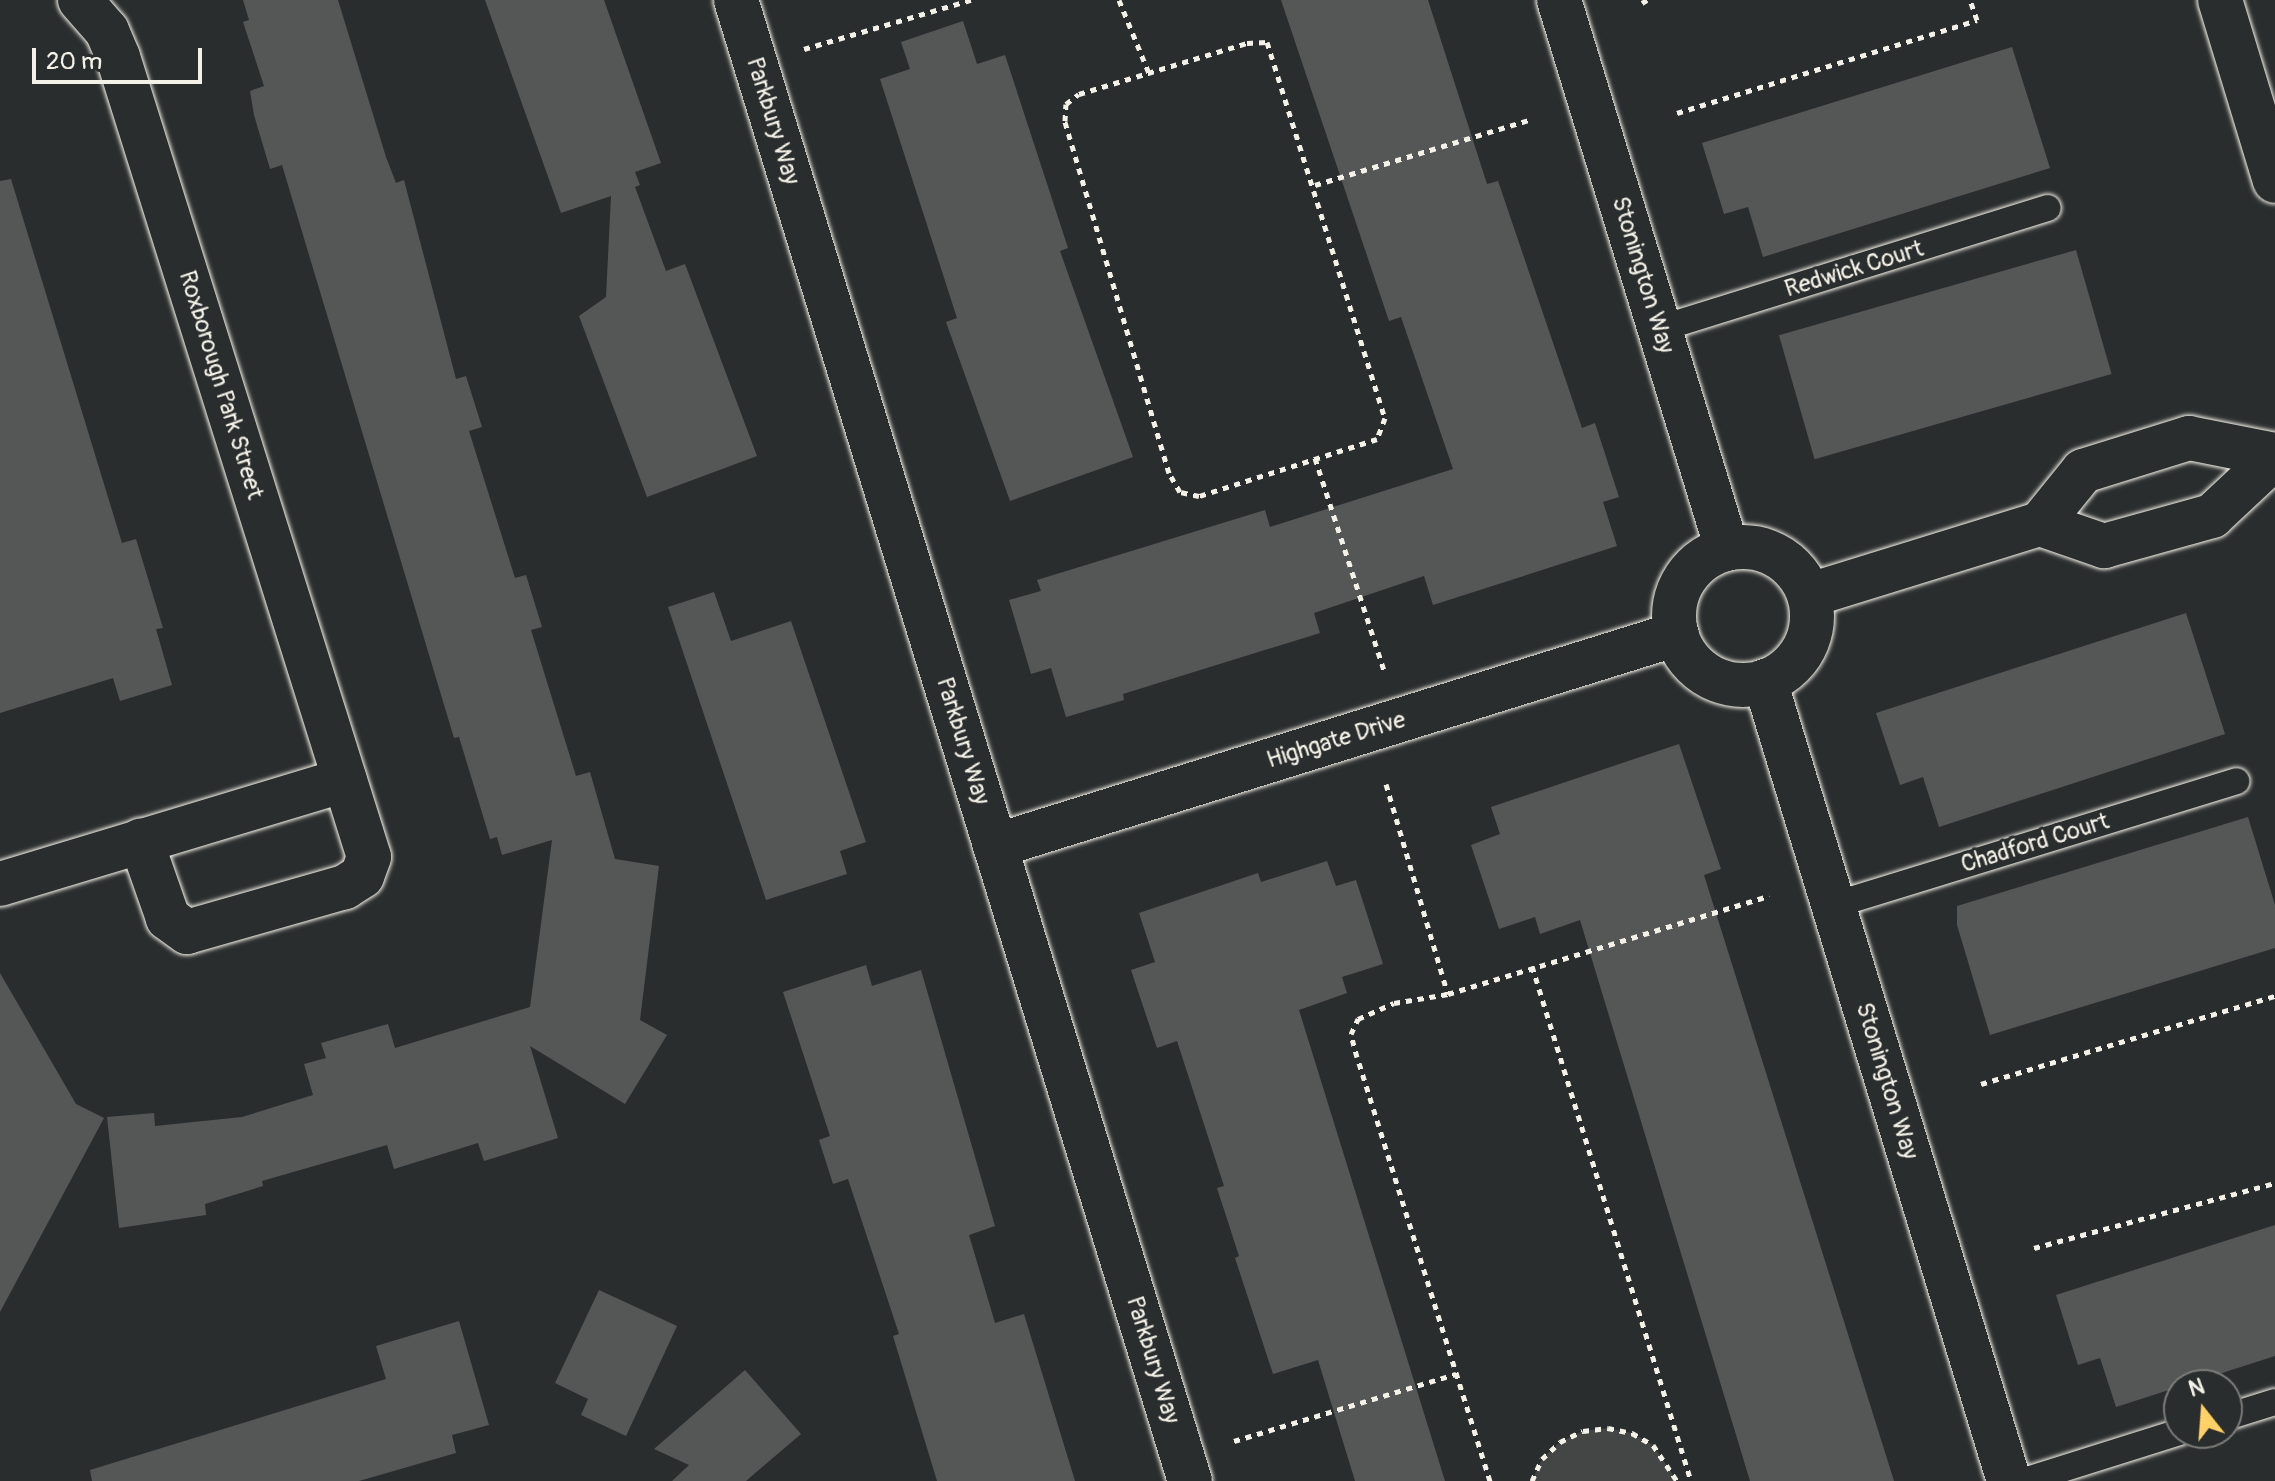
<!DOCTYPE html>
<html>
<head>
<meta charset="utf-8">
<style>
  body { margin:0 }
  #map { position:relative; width:2275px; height:1481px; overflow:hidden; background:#2a2d2e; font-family:Pangolin,sans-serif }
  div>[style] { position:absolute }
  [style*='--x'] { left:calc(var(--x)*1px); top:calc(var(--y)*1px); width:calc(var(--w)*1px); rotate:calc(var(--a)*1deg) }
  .green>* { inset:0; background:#444645 }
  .building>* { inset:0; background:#555756; transform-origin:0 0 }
  .path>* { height:5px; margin-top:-2.5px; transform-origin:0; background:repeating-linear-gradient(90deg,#f4f1e8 0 6px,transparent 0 12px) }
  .roads { filter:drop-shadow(0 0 2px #f4f1e8) drop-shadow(0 0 2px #f4f1e8) }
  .lane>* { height:26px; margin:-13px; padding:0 13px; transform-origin:13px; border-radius:13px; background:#2a2d2e }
  .street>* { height:44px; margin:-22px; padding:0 22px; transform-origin:22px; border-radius:22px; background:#2a2d2e }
  .street>.ring { margin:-22px; padding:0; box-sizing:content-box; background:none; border:44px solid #2a2d2e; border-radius:50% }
  .secondary>* { height:44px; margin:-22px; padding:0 22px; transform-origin:22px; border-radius:22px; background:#2a2d2e }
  span { translate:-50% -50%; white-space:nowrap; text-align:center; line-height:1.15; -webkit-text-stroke:6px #2a2d2e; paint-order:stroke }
  .street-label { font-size:24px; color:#f4f1e8 }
  .north { position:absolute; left:2163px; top:1369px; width:80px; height:80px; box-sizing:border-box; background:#2a2d2e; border:2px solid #7b7b78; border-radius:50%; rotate:343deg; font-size:22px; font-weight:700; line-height:32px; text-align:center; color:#f4f1e8 }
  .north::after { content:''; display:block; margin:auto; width:28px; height:36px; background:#ffd166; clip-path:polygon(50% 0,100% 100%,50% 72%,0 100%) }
  .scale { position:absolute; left:32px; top:48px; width:170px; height:36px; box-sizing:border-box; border:4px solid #f4f1e8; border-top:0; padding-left:10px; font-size:24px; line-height:28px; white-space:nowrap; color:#f4f1e8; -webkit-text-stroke:6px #2a2d2e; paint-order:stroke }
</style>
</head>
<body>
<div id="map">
  <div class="green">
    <div style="clip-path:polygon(1608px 1428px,1632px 1433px,1653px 1445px,1677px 1481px,1532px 1481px,1542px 1459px,1560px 1442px,1583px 1431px)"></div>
  </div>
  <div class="building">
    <div style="clip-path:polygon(243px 0,338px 0,386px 157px,396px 183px,404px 180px,456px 379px,466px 376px,482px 427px,469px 431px,515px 578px,526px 575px,542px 627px,531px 630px,576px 776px,590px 772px,615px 859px,659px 866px,640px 1020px,667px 1035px,625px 1104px,530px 1046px,558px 1138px,484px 1161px,478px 1143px,394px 1169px,387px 1145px,262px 1181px,263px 1186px,205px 1204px,206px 1215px,119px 1228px,107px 1117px,154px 1113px,155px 1126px,242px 1117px,313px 1095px,304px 1064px,326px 1058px,321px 1043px,388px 1024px,395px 1048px,530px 1007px,552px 840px,502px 855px,497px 837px,490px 839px,459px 737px,454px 738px,282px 165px,270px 169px,254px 115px,250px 91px,264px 86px,243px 22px,249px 20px)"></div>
    <div style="clip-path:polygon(485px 0,604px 0,661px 163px,635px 172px,640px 185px,635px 187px,666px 271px,685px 264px,757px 456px,647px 497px,579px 316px,606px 297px,611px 196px,561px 213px)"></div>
    <div style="clip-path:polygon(1281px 0,1428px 0,1487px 184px,1498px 181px,1582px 428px,1595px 423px,1619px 497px,1603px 502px,1617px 546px,1433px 605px,1424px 576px,1314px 613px,1320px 633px,1123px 694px,1124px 700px,1066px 717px,1051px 668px,1031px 674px,1009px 600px,1041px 591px,1037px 580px,1265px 510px,1270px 527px,1453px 469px,1401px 317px,1389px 321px)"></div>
    <div style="clip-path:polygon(963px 21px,977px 64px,1005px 55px,1068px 248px,1060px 251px,1133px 457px,1010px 501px,946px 322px,957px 318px,880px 79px,910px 69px,901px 42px)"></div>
    <div style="clip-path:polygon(2012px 47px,2050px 168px,1763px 257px,1748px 207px,1724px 214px,1702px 143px)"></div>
    <div style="clip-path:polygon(11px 179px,122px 543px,136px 539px,163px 628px,156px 629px,172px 685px,120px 701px,113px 678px,0 713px,0 181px)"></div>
    <div style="left:2076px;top:250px;width:129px;height:309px;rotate:74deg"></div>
    <div style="clip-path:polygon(714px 592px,731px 641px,791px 621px,866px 842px,840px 851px,847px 874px,766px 900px,668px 607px)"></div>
    <div style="clip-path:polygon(2186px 613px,2225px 734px,1939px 827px,1923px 777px,1900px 785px,1876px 713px)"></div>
    <div style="clip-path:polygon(1679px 744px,1721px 869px,1704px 875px,1894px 1481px,1750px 1481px,1580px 920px,1540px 934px,1535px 917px,1499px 929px,1471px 845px,1500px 834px,1491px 807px)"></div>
    <div style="clip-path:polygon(2248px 817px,2275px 905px,2275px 948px,1990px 1035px,1957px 925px,1957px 906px)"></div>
    <div style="clip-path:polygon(1327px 861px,1336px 886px,1356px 880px,1383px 964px,1342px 977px,1347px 993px,1299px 1010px,1445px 1481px,1355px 1481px,1318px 1360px,1273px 1374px,1235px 1258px,1239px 1256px,1217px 1188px,1224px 1186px,1177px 1041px,1157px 1048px,1131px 970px,1155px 962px,1139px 913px,1258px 873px,1261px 882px)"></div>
    <div style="clip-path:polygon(866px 965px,872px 986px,921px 970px,995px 1226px,969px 1235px,995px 1323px,1024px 1314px,1075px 1481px,937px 1481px,893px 1336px,899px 1334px,848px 1179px,833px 1184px,819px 1140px,830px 1136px,783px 992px)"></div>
    <div style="clip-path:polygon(0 973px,76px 1104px,104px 1118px,0 1312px)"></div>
    <div style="clip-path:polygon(2275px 1225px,2275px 1356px,2116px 1407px,2100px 1358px,2078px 1365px,2056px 1295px)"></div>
    <div style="clip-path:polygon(599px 1290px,677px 1326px,626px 1436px,581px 1415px,588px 1399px,555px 1383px)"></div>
    <div style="clip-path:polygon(459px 1321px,489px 1425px,452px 1435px,456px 1453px,359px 1481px,92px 1481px,90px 1470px,386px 1379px,376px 1346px)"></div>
    <div style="clip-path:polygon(745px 1370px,801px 1434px,746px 1481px,672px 1481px,689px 1465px,654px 1449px)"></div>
  </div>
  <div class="path">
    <div style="--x:1119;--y:0;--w:79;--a:67.7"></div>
    <div style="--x:1642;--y:3;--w:6;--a:-31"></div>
    <div style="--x:1267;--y:42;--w:394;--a:72.6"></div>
    <div style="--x:1385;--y:418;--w:22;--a:111"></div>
    <div style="--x:1377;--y:439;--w:187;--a:162.2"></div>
    <div style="--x:1199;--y:496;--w:19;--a:-168"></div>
    <div style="--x:1180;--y:492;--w:22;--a:-120"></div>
    <div style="--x:1169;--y:473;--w:367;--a:-106.5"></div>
    <div style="--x:1065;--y:121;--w:17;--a:-87"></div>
    <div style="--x:1066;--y:104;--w:16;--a:-38"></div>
    <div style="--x:1079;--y:94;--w:176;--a:-16.9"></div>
    <div style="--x:1247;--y:43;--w:20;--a:-3"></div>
    <div style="--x:804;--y:49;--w:174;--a:-16.4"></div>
    <div style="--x:1677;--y:113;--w:314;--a:-17.2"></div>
    <div style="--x:1977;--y:20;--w:21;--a:-109"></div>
    <div style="--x:1315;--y:185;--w:224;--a:-16.9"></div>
    <div style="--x:1315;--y:458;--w:223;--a:72"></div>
    <div style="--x:1386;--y:784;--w:219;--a:73.6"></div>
    <div style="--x:1532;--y:966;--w:539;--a:72.84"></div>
    <div style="--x:1981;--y:1084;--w:307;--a:-16.7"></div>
    <div style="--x:2034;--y:1248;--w:250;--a:-15.1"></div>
    <div style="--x:1234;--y:1441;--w:232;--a:-16.8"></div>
    <div style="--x:1490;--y:1481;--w:444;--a:-107.4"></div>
    <div style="--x:1357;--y:1057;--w:24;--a:-105"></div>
    <div style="--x:1351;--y:1034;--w:17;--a:-65"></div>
    <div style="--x:1358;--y:1019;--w:39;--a:-24"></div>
    <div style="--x:1394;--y:1003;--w:55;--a:-9.5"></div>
    <div style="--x:1448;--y:994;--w:336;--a:-17"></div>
    <div style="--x:1532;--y:1481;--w:24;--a:-66"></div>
    <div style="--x:1542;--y:1459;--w:25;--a:-43"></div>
    <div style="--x:1560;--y:1442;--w:25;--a:-26"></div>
    <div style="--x:1583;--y:1431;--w:25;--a:-7"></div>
    <div style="--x:1608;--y:1428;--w:25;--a:12"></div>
    <div style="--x:1632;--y:1433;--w:24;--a:30"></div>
    <div style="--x:1653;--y:1445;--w:43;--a:56.3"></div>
  </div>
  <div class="roads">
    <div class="lane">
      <div style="--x:1659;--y:329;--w:407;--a:-17.3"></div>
      <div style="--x:1834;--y:905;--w:421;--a:-17.1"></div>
      <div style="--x:2227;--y:1417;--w:50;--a:-17.4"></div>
      <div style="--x:2024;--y:1481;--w:163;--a:-17.5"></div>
    </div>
    <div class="street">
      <div style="--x:80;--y:0;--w:41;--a:48.9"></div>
      <div style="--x:107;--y:31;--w:28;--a:67"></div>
      <div style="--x:118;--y:57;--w:838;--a:72.58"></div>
      <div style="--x:369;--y:857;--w:20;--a:110"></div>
      <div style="--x:362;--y:876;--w:20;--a:147"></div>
      <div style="--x:345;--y:887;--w:164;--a:164.1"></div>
      <div style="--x:187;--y:932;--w:24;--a:-144"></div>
      <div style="--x:168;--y:918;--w:82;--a:-109.3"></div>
      <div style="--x:736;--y:0;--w:1549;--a:72.96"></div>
      <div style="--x:1559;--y:0;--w:574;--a:72.99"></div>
      <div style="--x:2040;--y:524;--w:68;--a:19"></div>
      <div style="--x:2104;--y:546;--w:112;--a:-15.5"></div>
      <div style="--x:2212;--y:516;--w:86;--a:-43.1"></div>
      <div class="ring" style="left:1674px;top:547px;width:94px;height:94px"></div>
      <div style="--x:1810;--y:595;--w:241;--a:-17.2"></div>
      <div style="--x:2040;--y:524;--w:68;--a:-50.9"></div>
      <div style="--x:2083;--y:471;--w:111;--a:-17.3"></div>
      <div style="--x:2189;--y:438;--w:88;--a:11.2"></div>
      <div style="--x:1765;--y:681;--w:836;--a:73.04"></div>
      <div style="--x:995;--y:846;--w:714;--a:-17.27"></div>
      <div style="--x:0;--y:884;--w:360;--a:-16.8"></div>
    </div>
    <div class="secondary">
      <div style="--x:2220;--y:0;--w:189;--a:73.1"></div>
    </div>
  </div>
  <div class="street-label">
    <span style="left:773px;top:121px;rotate:73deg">Parkbury Way</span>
    <span style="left:1854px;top:269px;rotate:-17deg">Redwick Court</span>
    <span style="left:1643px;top:275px;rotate:73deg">Stonington Way</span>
    <span style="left:221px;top:385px;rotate:73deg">Roxborough Park Street</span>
    <span style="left:1336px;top:740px;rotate:-17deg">Highgate Drive</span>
    <span style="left:963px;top:741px;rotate:73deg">Parkbury Way</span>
    <span style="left:2035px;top:843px;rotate:-17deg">Chadford Court</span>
    <span style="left:1887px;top:1081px;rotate:73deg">Stonington Way</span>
    <span style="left:1153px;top:1360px;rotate:73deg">Parkbury Way</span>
  </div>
  <div class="north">N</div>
  <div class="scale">20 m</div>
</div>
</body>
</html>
